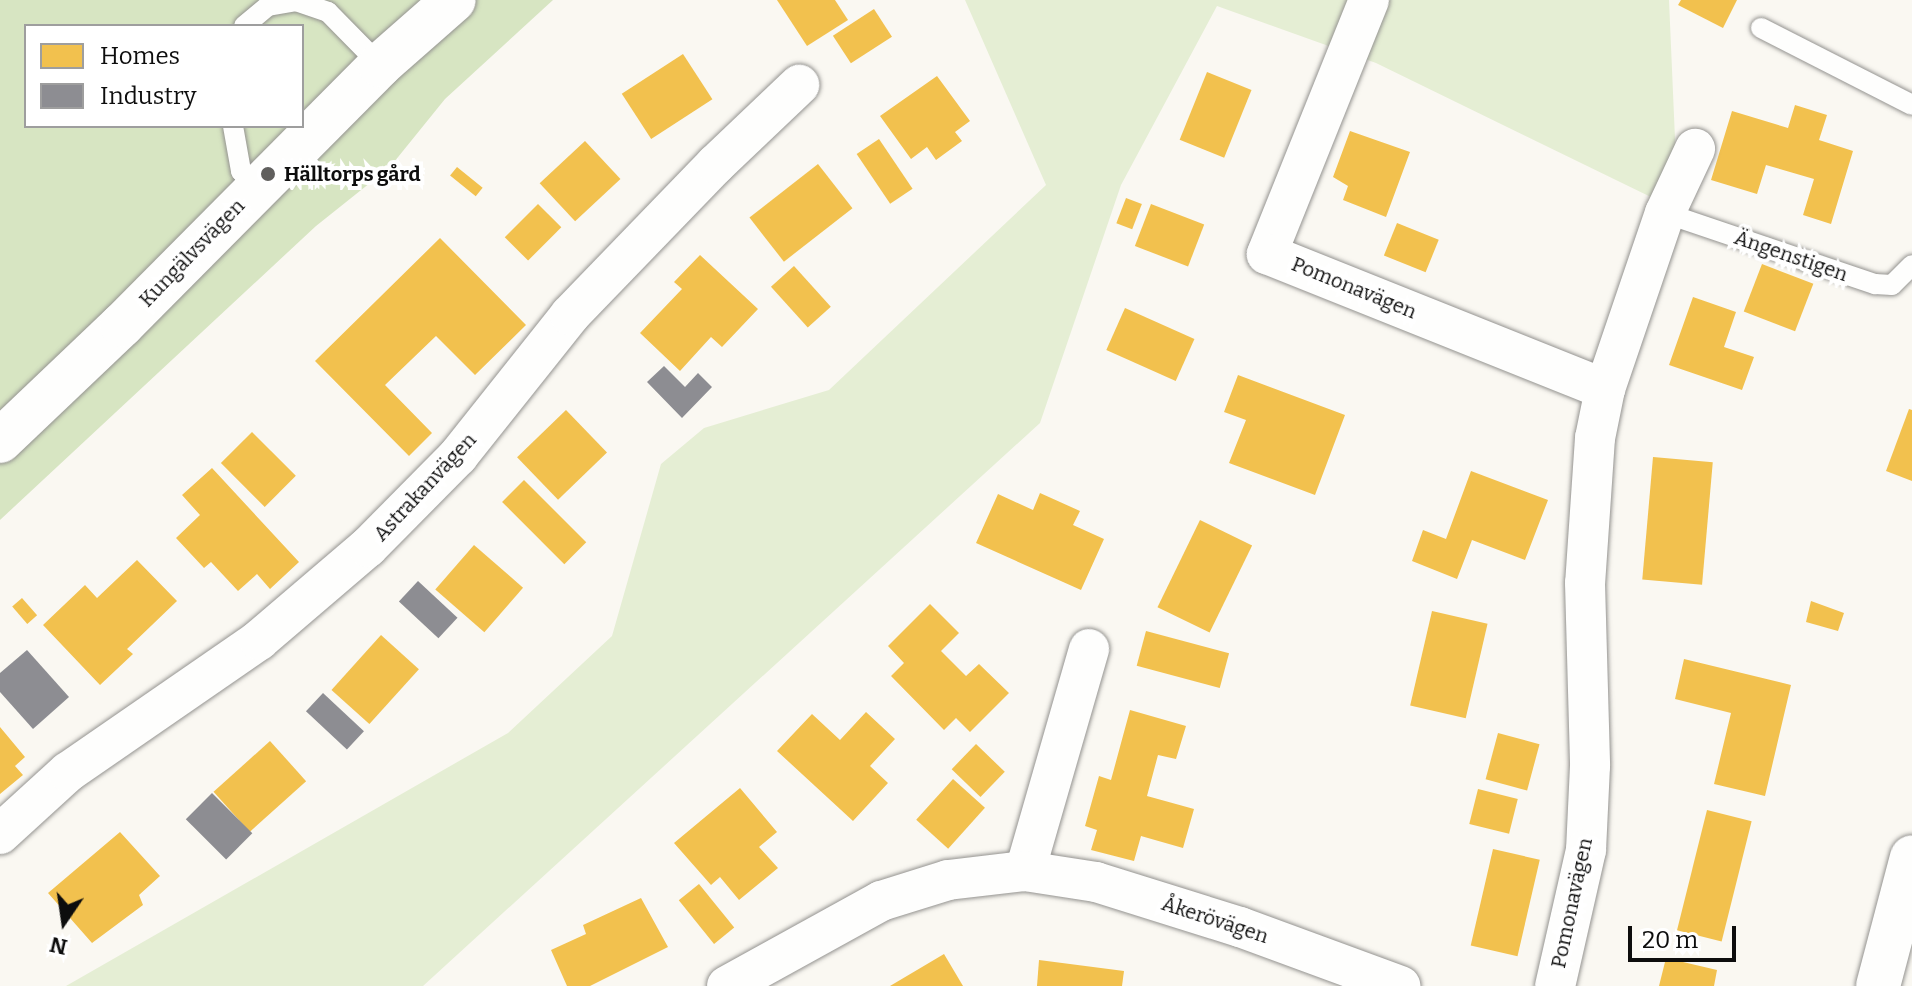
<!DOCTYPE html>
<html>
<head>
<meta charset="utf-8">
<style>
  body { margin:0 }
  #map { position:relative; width:1912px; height:986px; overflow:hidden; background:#faf8f2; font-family:Bitter,serif }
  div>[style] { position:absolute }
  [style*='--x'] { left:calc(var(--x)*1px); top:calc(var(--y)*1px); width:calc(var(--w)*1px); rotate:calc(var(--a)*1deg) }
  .green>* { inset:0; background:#e5eed4 }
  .forest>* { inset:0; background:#d7e5c2 }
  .homes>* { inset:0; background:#f2c14e; transform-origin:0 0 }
  .industry>* { inset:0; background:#8d8d92; transform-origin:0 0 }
  .roads { filter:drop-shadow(0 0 2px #949390) drop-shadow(0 0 2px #949390) }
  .service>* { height:20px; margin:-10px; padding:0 10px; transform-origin:10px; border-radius:10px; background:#fefefd }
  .minor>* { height:40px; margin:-20px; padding:0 20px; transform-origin:20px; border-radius:20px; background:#fefefd }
  .tertiary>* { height:44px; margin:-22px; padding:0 22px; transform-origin:22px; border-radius:22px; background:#fefefd }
  .dots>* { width:22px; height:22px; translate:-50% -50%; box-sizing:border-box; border:4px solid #fff; border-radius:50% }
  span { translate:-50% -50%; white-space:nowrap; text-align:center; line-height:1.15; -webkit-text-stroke:8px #fff; paint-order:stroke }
  .poi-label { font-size:20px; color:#0d0d0d; font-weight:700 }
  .left { translate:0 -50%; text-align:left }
  .street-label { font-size:20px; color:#0d0d0d }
  .legend { position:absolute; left:24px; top:24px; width:280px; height:104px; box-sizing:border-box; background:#fff; border:2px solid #9e9e9e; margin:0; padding:10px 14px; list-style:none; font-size:24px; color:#0d0d0d }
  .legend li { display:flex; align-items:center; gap:16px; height:40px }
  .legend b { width:40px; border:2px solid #9e9e9e }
  .north { position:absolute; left:24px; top:882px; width:80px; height:80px; -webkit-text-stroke:6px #fff; paint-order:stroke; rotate:193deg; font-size:22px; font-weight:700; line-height:32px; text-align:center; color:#0d0d0d }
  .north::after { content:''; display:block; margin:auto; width:28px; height:36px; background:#0d0d0d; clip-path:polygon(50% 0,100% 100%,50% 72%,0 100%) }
  .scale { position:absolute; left:1628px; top:926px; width:108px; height:36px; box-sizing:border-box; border:4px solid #0d0d0d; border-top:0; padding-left:10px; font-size:24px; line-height:28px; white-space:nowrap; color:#0d0d0d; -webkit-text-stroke:6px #fff; paint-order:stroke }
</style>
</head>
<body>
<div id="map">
  <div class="green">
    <div style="clip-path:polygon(965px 0,1669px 0,1676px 162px,1657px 200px,1376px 63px,1217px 6px,1121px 185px,1040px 423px,423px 986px,66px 986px,508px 733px,612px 636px,661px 464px,704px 428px,829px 390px,1046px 185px)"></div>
  </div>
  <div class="forest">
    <div style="clip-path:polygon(evenodd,0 0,553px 0,445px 99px,390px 167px,316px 226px,0 520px,0 0,26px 26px,302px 26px,302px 126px,26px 126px,26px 26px)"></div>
  </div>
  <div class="homes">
    <div style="clip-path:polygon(777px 0,835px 0,848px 20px,807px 46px)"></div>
    <div style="clip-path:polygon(1681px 0,1737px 0,1723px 28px,1678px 5px)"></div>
    <div style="left:874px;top:9px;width:33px;height:49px;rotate:57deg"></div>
    <div style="left:683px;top:54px;width:54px;height:73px;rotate:57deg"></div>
    <div style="left:1207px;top:72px;width:48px;height:73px;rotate:22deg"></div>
    <div style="clip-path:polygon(937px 76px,970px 121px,955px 132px,962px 141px,936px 160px,927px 147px,911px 159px,880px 116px)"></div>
    <div style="clip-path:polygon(1795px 105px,1827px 115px,1819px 140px,1853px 151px,1831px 224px,1803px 215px,1814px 179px,1766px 165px,1757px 194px,1711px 180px,1732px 111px,1788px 128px)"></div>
    <div style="clip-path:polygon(1350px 131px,1410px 152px,1386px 217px,1343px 200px,1348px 186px,1333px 177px)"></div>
    <div style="left:879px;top:139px;width:60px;height:27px;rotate:56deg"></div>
    <div style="left:585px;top:141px;width:52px;height:62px;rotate:47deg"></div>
    <div style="left:818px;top:164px;width:56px;height:87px;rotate:52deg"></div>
    <div style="left:457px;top:167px;width:33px;height:11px;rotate:39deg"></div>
    <div style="left:1126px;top:198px;width:17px;height:27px;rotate:21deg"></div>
    <div style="left:538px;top:204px;width:33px;height:47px;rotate:45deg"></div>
    <div style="left:1151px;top:204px;width:57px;height:45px;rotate:21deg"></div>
    <div style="left:1397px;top:223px;width:45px;height:35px;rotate:22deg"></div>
    <div style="clip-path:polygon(440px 238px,526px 325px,475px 375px,436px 336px,385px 385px,432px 433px,409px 456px,315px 361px)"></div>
    <div style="clip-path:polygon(700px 255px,758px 309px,722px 347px,711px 337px,680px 371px,640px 333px,682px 289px,674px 282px)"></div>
    <div style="left:1762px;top:264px;width:55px;height:51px;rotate:21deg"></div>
    <div style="left:794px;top:266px;width:55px;height:31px;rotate:48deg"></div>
    <div style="clip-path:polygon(1693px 297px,1736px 312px,1724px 347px,1754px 357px,1742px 390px,1669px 365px)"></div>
    <div style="left:1125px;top:308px;width:76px;height:46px;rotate:24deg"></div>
    <div style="clip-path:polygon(1238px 375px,1345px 415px,1315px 495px,1229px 463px,1246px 420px,1224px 412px)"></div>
    <div style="clip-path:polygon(1909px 409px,1912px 410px,1912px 481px,1886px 471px)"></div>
    <div style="left:566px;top:410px;width:59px;height:68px;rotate:46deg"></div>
    <div style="left:252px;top:432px;width:62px;height:44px;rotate:45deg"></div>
    <div style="left:1653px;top:457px;width:60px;height:123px;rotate:5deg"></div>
    <div style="clip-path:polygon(212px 468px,299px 562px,270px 589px,257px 574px,238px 591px,211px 562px,204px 568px,176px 538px,200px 515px,182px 495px)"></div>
    <div style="clip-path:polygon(1471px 471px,1548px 500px,1525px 560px,1472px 540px,1457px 579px,1412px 561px,1423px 530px,1446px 539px)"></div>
    <div style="left:524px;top:480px;width:88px;height:31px;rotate:45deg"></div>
    <div style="clip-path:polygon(1040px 493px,1080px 511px,1073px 525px,1104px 539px,1081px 590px,976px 543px,998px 494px,1033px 510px)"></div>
    <div style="left:1200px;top:520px;width:58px;height:97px;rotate:26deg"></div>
    <div style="left:474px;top:545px;width:65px;height:59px;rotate:41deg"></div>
    <div style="clip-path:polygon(137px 560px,177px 601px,127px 649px,133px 654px,100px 685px,43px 625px,85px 585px,97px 598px)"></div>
    <div style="left:22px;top:598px;width:23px;height:13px;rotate:49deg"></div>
    <div style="clip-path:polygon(1811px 601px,1844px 613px,1838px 631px,1806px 622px)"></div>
    <div style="clip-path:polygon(930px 604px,959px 633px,941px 651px,966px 676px,979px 664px,1009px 693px,970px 732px,956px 718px,944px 730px,891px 676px,904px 663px,888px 646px)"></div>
    <div style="left:1432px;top:611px;width:57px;height:97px;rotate:13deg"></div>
    <div style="left:1146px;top:631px;width:86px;height:36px;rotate:15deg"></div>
    <div style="left:381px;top:635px;width:51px;height:74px;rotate:42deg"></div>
    <div style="clip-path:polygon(1684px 659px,1791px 685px,1765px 796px,1714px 784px,1731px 713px,1675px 699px)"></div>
    <div style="clip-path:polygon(1130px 710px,1186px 726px,1176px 759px,1158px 755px,1147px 796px,1194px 809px,1183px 848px,1141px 836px,1134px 861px,1091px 850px,1097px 830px,1085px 826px,1099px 776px,1111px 780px)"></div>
    <div style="clip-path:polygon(866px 712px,895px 739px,870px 766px,888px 783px,853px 821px,777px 751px,812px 714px,840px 740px)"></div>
    <div style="clip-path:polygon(0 727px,25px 757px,15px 766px,23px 775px,0 794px)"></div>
    <div style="left:1498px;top:733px;width:43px;height:48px;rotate:15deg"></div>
    <div style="left:270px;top:741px;width:54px;height:76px;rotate:48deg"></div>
    <div style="left:976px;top:744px;width:40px;height:35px;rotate:44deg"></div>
    <div style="left:953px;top:779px;width:43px;height:55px;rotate:42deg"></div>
    <div style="clip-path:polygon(740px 788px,777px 832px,759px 847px,778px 868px,739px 900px,720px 877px,711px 885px,674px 843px)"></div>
    <div style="left:1478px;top:789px;width:41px;height:36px;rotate:14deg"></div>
    <div style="left:1707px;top:810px;width:46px;height:124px;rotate:14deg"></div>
    <div style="clip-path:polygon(120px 832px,160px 876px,139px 895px,143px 905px,92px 943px,48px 893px)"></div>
    <div style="left:1493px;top:849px;width:48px;height:99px;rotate:13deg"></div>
    <div style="left:699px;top:884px;width:56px;height:26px;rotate:51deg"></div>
    <div style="clip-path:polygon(641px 898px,668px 947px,590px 986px,567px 986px,551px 950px,586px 934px,583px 925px)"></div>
    <div style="clip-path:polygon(944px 954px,963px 986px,890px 986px)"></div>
    <div style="clip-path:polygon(1666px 958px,1717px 970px,1714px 986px,1659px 986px)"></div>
    <div style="clip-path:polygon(1039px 960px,1124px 971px,1122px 986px,1037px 986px)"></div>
  </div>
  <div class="industry">
    <div style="clip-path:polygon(664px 366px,685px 387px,698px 373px,712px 387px,682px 418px,647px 382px)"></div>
    <div style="left:418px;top:581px;width:54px;height:28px;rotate:43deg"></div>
    <div style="clip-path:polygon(27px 650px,69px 697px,33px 729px,0 692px,0 673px)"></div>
    <div style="left:323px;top:693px;width:56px;height:25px;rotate:43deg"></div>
    <div style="left:212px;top:793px;width:57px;height:37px;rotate:45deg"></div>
  </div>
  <div class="roads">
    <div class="service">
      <div style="--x:244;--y:26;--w:31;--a:-40"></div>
      <div style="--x:268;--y:6;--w:28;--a:-10"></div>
      <div style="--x:296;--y:1;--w:34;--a:19"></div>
      <div style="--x:328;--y:12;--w:74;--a:45.5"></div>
      <div style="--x:1761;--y:28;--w:169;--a:27"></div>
      <div style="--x:233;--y:126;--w:46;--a:79.9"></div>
      <div style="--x:241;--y:171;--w:21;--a:49"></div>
      <div style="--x:1665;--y:213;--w:222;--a:18.7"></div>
      <div style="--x:1875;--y:284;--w:17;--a:3"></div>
      <div style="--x:1892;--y:285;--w:28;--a:-45"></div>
    </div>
    <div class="minor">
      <div style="--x:1369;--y:0;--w:274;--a:111.9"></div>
      <div style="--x:1267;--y:254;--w:364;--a:21.8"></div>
      <div style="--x:1605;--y:389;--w:50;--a:101.5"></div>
      <div style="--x:1595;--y:438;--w:145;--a:93.9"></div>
      <div style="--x:1585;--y:583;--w:183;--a:88.4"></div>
      <div style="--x:1590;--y:766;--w:84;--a:92.7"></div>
      <div style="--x:1586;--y:850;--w:139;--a:102.8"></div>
      <div style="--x:1605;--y:389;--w:186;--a:-71.2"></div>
      <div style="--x:1665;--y:213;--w:71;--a:-64.9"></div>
      <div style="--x:0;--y:834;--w:92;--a:-42.4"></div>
      <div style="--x:68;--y:772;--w:232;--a:-34.6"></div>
      <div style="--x:259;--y:640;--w:143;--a:-40.5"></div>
      <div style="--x:368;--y:547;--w:128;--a:-45.3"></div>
      <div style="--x:458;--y:456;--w:180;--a:-51.5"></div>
      <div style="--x:570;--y:315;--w:210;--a:-46"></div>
      <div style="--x:716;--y:164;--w:115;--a:-43.6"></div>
      <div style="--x:1025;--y:871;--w:231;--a:-73.9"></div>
      <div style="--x:727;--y:986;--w:176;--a:-28.9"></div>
      <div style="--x:881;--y:901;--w:70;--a:-17.4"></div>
      <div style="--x:948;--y:880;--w:78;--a:-6.7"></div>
      <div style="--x:1025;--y:871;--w:72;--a:8.8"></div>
      <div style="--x:1096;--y:882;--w:151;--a:17.4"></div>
      <div style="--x:1240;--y:927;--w:171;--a:20.2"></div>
    </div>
    <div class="tertiary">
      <div style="--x:0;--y:441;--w:168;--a:-43.6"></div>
      <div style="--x:122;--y:325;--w:366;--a:-45.2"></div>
      <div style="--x:380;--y:65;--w:98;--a:-41.3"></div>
      <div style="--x:1878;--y:986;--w:133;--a:-75.2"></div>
    </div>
  </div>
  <div class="dots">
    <div style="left:268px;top:174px;background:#605f5d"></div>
  </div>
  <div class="poi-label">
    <span class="left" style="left:284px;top:174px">Hälltorps gård</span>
  </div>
  <div class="street-label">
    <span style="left:192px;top:253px;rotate:-46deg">Kungälvsvägen</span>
    <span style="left:1791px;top:256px;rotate:19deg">Ängenstigen</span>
    <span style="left:1354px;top:288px;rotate:22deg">Pomonavägen</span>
    <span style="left:425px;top:487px;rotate:-47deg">Astrakanvägen</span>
    <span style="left:1572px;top:903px;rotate:-78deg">Pomonavägen</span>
    <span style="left:1215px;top:920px;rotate:18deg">Åkerövägen</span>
  </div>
  <ul class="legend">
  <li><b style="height:22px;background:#f2c14e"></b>Homes</li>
  <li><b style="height:22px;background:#8d8d92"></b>Industry</li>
  </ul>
  <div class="north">N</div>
  <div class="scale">20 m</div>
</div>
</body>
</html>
